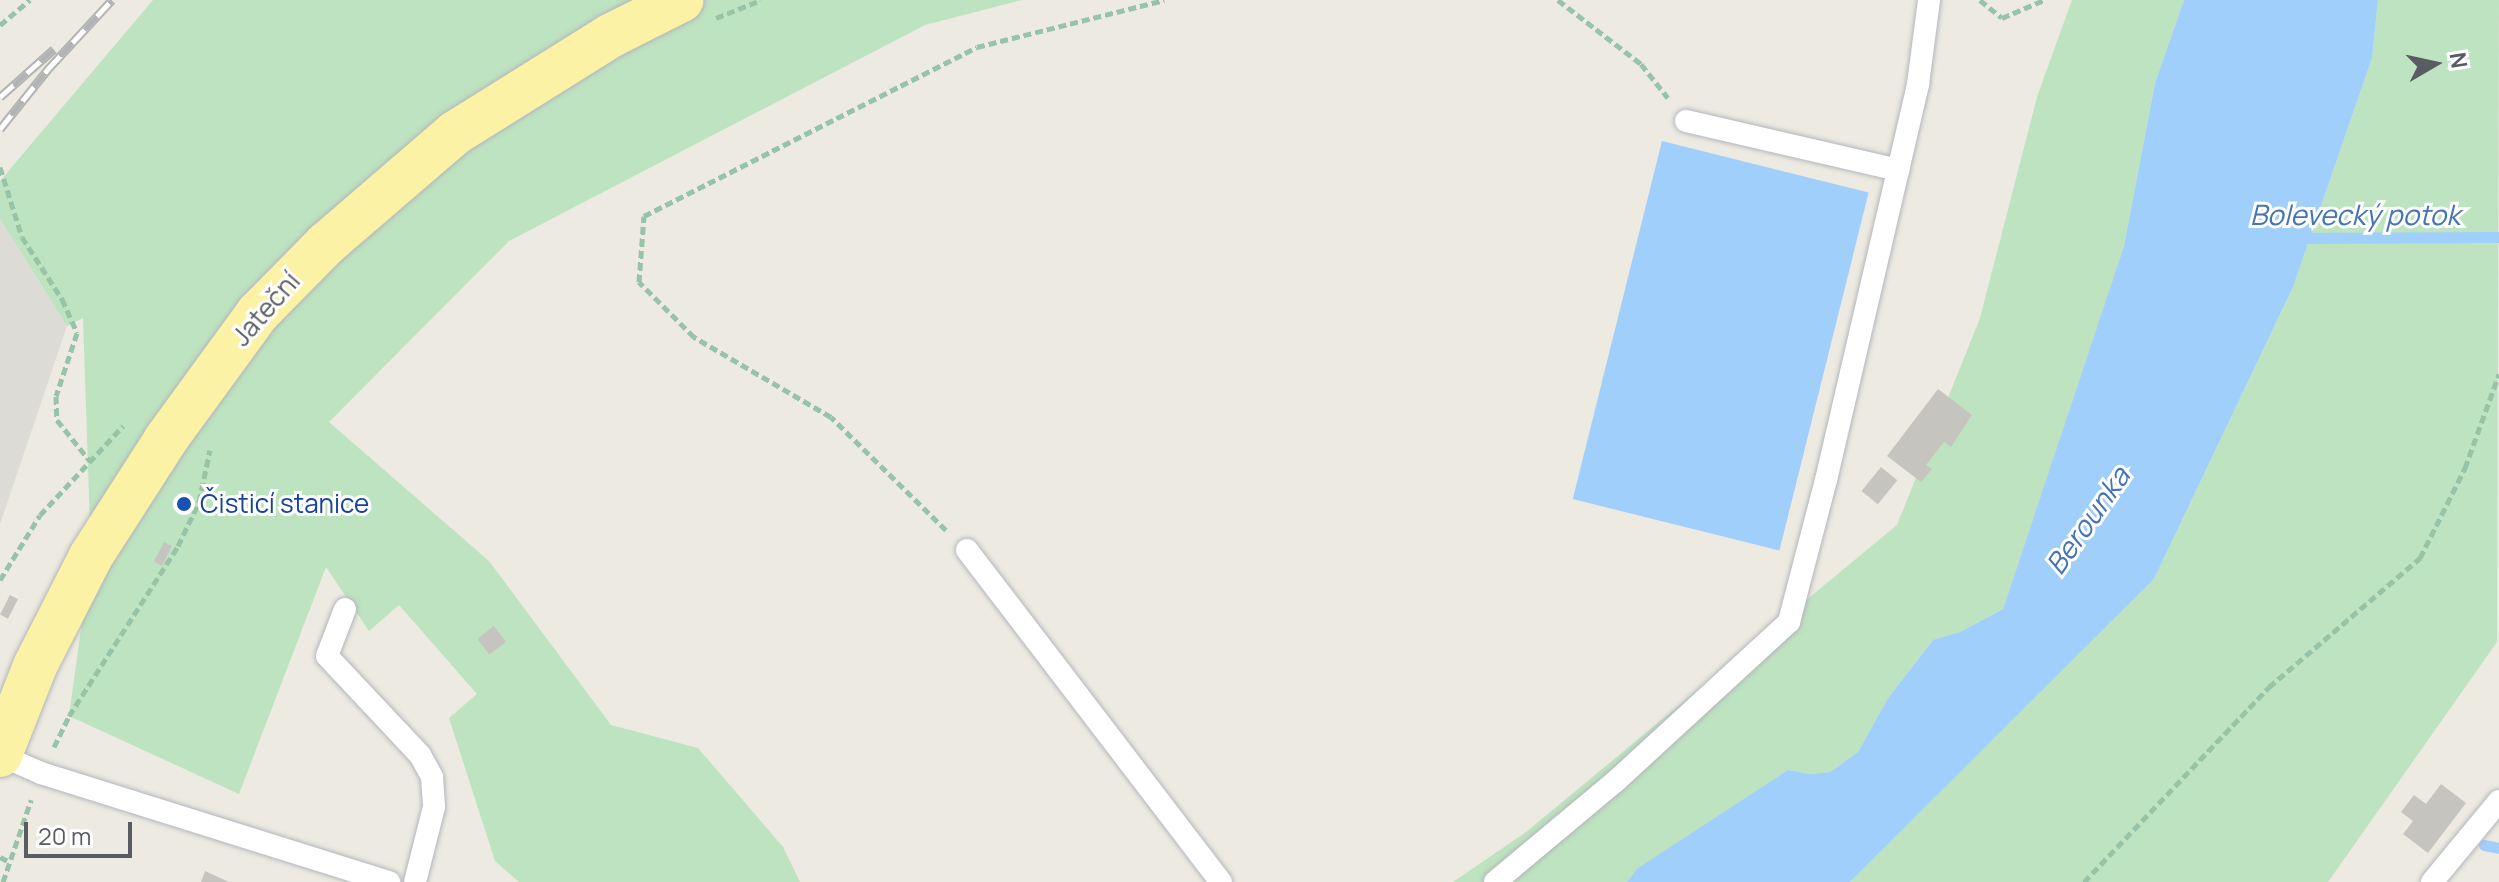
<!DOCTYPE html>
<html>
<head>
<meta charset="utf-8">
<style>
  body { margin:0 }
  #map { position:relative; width:2499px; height:882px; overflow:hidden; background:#eceae1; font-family:Manrope,sans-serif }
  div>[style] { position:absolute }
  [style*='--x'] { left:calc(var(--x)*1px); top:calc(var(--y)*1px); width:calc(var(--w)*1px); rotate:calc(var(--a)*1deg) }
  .industrial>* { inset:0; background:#dddbd5 }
  .green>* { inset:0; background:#bee3c0 }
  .water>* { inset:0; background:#a1cffb; transform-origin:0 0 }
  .stream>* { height:11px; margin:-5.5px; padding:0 5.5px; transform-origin:5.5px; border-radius:5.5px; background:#a1cffb }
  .building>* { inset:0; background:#c6c4be; transform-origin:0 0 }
  .path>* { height:5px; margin-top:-2.5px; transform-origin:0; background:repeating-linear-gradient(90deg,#97c3a7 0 8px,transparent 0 12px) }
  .roads { filter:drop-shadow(0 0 2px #b3b6bb) drop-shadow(0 0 2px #b3b6bb) }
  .service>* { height:22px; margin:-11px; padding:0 11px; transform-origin:11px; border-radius:11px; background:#fff }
  .primary>* { height:44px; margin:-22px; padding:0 22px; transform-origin:22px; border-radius:22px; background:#fbf2a6 }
  .rail>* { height:9px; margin-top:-4.5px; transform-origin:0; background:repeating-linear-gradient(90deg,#fff 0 18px,#b2b3b3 0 36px); box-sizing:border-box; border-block:2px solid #b2b3b3 }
  .dots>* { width:22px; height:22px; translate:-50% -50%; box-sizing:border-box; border:4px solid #fff; border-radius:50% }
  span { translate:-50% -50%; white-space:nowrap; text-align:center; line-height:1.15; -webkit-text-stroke:6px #fff; paint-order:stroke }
  .street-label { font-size:26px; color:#595c61 }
  .transit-label { font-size:26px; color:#164399 }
  .left { translate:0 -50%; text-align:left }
  .water-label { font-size:28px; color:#4374b4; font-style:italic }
  .north { position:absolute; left:2395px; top:24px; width:80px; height:80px; -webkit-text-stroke:6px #fff; paint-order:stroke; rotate:81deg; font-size:22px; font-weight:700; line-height:32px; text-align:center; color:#595c61 }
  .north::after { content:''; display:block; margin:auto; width:28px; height:36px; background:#595c61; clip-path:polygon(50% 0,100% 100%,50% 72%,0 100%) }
  .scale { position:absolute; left:24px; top:822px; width:108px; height:36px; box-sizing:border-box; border:4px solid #595c61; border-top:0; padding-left:10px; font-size:24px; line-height:28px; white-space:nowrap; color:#595c61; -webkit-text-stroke:6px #fff; paint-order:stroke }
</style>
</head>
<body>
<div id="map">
  <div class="industrial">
    <div style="clip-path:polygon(0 219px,67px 326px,0 524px)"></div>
  </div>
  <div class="green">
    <div style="clip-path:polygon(153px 0,1022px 0,925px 25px,509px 241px,329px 422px,489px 561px,611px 725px,698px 748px,783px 847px,800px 882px,519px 882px,495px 861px,449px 718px,477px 694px,399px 605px,369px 631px,326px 567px,239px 794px,69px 716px,91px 556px,83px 318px,67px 326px,0 219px,0 181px)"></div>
    <div style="clip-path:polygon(2072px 0,2184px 0,2155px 83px,2124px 246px,2003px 609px,1960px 632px,1932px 641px,1888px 698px,1858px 752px,1830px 772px,1810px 774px,1788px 770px,1639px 868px,1627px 882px,1453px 882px,1526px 832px,1897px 525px,1980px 318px,2037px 97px)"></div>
    <div style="clip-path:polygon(2378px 0,2499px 0,2497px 642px,2328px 882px,1850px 882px,2154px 579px,2293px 287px,2372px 58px)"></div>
  </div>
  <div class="water">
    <div style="clip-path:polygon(2184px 0,2378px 0,2372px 58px,2293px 287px,2154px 579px,1850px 882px,1627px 882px,1638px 868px,1788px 770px,1810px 774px,1830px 772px,1858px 752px,1888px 698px,1933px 640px,1960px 632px,2003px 609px,2124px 246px,2155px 83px)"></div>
    <div style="left:1662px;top:141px;width:213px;height:369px;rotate:14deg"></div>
  </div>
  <div class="stream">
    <div style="--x:2296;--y:238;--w:203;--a:-0.3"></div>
    <div style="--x:2484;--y:845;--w:15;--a:11"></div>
  </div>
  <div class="building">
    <div style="clip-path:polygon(1938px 389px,1972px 415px,1951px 447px,1944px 442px,1926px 465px,1932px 469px,1921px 482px,1887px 456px)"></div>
    <div style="left:1881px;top:467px;width:21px;height:31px;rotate:39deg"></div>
    <div style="left:164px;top:542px;width:9px;height:22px;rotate:27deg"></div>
    <div style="left:10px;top:595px;width:9px;height:22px;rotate:27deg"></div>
    <div style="left:494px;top:626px;width:20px;height:21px;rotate:53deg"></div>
    <div style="clip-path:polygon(2441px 784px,2466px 803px,2428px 853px,2403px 834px,2413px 821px,2401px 812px,2414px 795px,2426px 804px)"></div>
    <div style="clip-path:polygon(205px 871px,229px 882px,201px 882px)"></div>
  </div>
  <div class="path">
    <div style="--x:1558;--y:0;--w:105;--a:37.6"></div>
    <div style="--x:1641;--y:64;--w:43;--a:51.5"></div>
    <div style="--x:1980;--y:0;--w:28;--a:39"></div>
    <div style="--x:2002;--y:18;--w:46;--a:-23.2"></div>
    <div style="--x:716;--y:18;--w:48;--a:-21.8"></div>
    <div style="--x:0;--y:25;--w:39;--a:-40"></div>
    <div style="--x:0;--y:167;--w:73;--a:72.6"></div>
    <div style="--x:22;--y:237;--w:74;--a:57.2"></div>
    <div style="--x:62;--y:299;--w:37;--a:66"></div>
    <div style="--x:77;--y:333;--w:66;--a:108.4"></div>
    <div style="--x:56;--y:396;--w:24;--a:88"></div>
    <div style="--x:57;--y:420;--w:53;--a:51.2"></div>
    <div style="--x:946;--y:530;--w:161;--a:-135.5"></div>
    <div style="--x:831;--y:417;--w:159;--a:-149.7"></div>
    <div style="--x:694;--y:337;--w:78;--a:-135"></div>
    <div style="--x:639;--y:282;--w:66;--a:-85.7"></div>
    <div style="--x:644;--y:216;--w:373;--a:-26.9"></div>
    <div style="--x:977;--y:47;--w:193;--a:-14.1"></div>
    <div style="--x:0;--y:580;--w:76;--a:-58.4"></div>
    <div style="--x:40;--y:515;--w:122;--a:-47"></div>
    <div style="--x:54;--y:747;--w:34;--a:-64"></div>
    <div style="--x:69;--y:716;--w:202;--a:-57.3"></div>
    <div style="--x:178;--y:546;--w:49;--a:-64.5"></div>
    <div style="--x:199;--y:502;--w:53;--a:-78.1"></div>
    <div style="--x:0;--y:857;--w:11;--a:27"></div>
    <div style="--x:3;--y:882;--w:87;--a:-71.1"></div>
    <div style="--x:2084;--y:882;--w:269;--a:-46.5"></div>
    <div style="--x:2269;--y:687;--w:199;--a:-40.5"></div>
    <div style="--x:2420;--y:558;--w:101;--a:-63.4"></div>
    <div style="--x:2465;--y:468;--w:100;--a:-70.1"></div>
  </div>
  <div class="roads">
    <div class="service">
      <div style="--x:1686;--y:121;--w:218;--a:13"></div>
      <div style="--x:967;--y:550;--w:418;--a:52.6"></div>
      <div style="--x:345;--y:609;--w:50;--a:111"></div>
      <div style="--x:327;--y:656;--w:136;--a:46.8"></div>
      <div style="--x:420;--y:755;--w:25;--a:61"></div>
      <div style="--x:432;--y:777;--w:30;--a:86"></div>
      <div style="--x:434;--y:807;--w:77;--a:104.2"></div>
      <div style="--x:0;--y:755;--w:45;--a:23.7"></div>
      <div style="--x:41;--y:773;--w:365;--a:17.4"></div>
      <div style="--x:1495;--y:882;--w:158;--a:-39.9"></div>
      <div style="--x:1616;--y:781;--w:235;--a:-42.6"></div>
      <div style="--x:1789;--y:622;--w:147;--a:-75.4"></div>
      <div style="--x:1826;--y:480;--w:407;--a:-76.9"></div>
      <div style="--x:1918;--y:84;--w:85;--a:-82.5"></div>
      <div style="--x:2432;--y:882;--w:105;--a:-50.4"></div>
    </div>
    <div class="primary">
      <div style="--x:0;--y:755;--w:96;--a:-68.5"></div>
      <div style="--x:35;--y:666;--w:123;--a:-63"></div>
      <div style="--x:91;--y:556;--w:139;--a:-57.3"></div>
      <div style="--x:166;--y:439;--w:156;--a:-53.9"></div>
      <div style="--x:258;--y:313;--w:97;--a:-45.4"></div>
      <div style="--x:326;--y:244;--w:170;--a:-40.7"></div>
      <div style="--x:455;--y:133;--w:183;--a:-32"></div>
      <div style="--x:610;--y:36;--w:80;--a:-26.6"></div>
    </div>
  </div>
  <div class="rail">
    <div style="--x:0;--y:97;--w:72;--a:-41.6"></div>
    <div style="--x:0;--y:129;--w:77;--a:-51.3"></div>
    <div style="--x:48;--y:69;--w:94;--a:-47.2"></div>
  </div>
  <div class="dots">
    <div style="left:184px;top:504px;background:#1a4fb4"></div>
  </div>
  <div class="street-label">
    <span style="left:266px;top:309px;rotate:-49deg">Jateční</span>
  </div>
  <div class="transit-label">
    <span class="left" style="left:200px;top:504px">Čisticí stanice</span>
  </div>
  <div class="water-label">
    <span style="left:2355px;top:214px">Bolevecký potok</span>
    <span style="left:2087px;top:520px;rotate:-55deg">Berounka</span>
  </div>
  <div class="north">N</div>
  <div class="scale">20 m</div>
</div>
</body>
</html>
